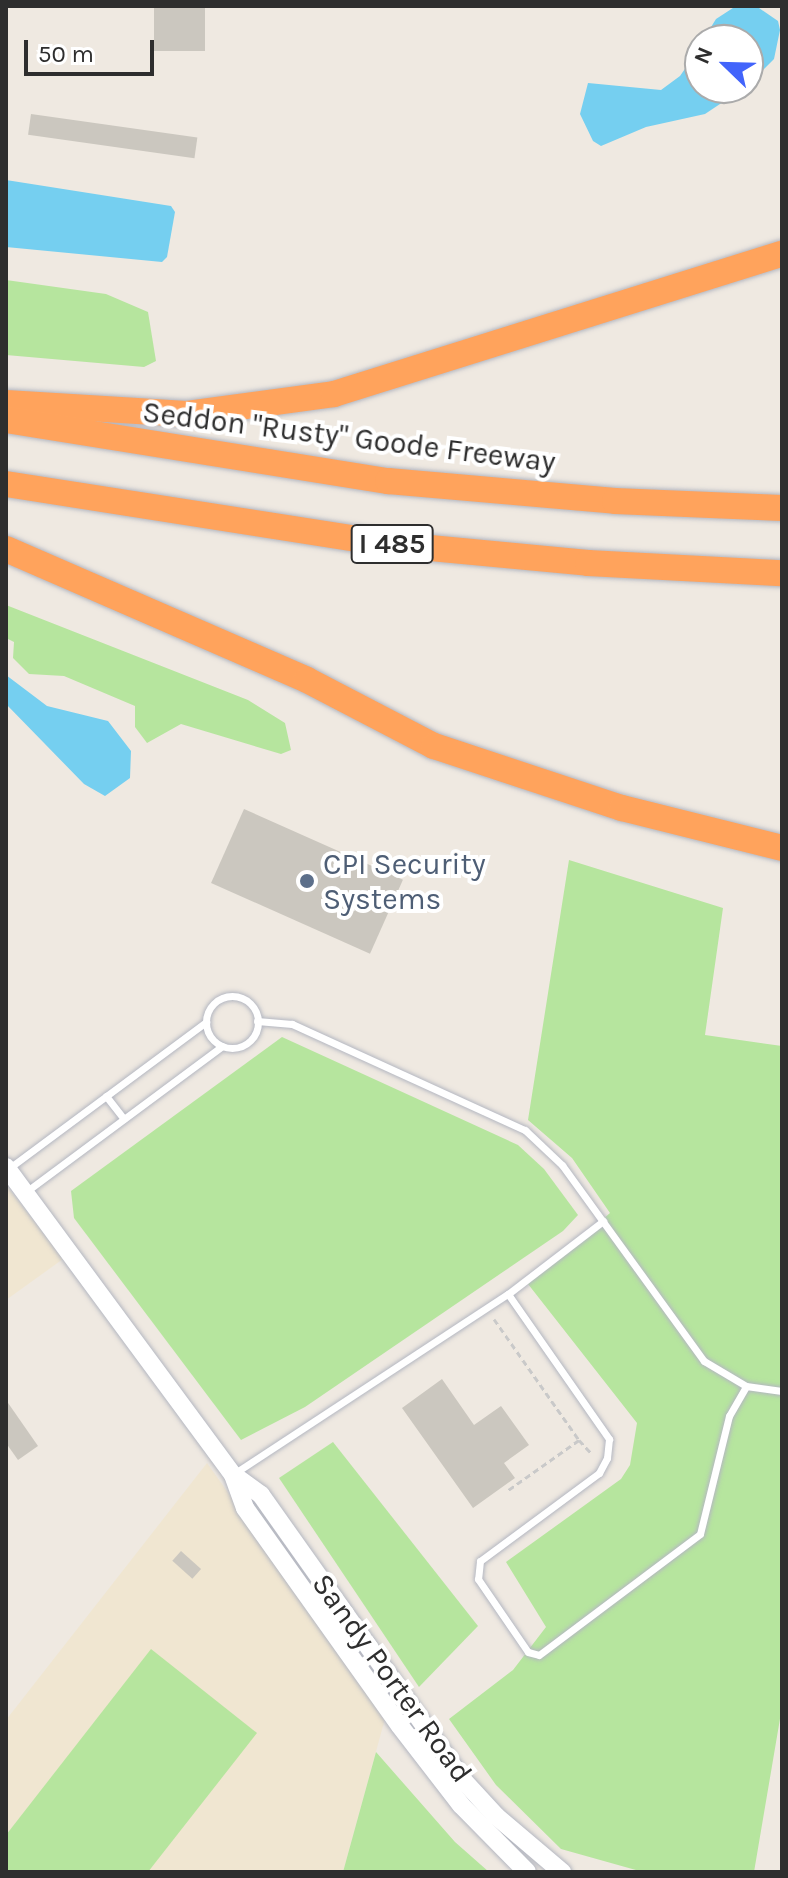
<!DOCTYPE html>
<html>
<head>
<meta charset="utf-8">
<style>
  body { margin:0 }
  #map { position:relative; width:788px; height:1878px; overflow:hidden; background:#efe9e1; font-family:Karla,sans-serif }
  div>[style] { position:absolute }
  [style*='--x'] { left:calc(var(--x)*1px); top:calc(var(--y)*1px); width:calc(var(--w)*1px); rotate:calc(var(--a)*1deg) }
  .education>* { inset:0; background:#f0e6d1 }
  .green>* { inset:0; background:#b6e59e }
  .water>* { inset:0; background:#75cff0 }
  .building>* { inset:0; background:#cbc7bf; transform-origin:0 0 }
  .path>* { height:3px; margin-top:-1.5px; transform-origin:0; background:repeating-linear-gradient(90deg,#c9c9c9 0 6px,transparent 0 10px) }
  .roads { filter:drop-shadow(0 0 2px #b4b7c1) drop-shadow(0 0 2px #b4b7c1) }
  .service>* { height:7px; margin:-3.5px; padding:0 3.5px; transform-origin:3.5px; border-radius:3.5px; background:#fff }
  .service>.ring { margin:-3.5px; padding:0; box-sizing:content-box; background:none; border:7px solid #fff; border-radius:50% }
  .tertiary>* { height:18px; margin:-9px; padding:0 9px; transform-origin:9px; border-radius:9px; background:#fff }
  .motorway>* { height:26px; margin:-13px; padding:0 13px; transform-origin:13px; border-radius:13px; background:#ffa35c }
  .dots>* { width:22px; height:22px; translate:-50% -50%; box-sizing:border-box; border:4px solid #fff; border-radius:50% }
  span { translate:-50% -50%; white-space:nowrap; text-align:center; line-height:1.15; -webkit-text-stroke:8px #fff; paint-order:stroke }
  .shield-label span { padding:2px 6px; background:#fff; border:2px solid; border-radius:6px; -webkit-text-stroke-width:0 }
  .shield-label { font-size:28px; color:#2e2e2e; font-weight:700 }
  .street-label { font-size:30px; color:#2e2e2e }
  .service-label { font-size:30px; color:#4e5e75 }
  .left { translate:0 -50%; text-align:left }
  .frame { position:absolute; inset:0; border:8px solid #2e2e2e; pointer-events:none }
  .north { position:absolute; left:684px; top:24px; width:80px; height:80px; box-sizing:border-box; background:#fff; border:2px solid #ababab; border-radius:50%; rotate:293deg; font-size:22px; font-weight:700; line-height:32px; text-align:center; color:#2e2e2e }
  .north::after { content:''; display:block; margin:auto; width:28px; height:36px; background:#4264fb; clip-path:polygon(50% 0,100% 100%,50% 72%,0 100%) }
  .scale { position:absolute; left:24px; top:40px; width:130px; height:36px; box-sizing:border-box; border:4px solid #2e2e2e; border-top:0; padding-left:10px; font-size:24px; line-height:28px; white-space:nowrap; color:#2e2e2e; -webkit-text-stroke:6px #fff; paint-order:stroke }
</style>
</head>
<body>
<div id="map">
  <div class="education">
    <div style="clip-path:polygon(6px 1185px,63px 1259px,6px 1300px)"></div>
    <div style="clip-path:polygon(207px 1463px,386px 1715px,343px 1872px,6px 1872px,6px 1720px)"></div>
  </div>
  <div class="green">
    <div style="clip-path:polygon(6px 280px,106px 294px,148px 312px,156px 361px,144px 367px,6px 355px)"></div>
    <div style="clip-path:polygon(6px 605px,248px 700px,285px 723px,291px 750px,281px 754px,181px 724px,147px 743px,135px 727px,135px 706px,64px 676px,29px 674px,13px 658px,14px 642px,6px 638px)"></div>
    <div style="clip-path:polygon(569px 860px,723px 908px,705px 1035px,782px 1046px,782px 1707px,754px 1872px,643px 1872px,561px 1849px,496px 1785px,449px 1719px,513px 1670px,546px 1627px,506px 1562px,621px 1479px,630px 1465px,637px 1423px,528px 1284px,610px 1213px,572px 1158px,528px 1120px)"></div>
    <div style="clip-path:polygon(282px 1037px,518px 1145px,544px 1169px,578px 1215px,563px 1231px,305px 1407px,241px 1440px,74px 1218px,71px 1191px)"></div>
    <div style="clip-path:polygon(333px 1442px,478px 1626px,419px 1687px,279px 1478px)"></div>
    <div style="clip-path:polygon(151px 1649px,257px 1733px,148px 1872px,6px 1872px,6px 1835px)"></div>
    <div style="clip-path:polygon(376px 1752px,455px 1842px,489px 1872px,343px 1872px)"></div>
  </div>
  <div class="water">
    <div style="clip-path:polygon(736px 6px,759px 8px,778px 21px,780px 30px,774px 59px,748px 85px,748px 40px,703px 40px,716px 19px)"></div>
    <div style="clip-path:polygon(700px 47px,700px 88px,744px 88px,705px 114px,646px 127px,601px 146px,593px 141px,580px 114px,588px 83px,661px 90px,680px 76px)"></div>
    <div style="clip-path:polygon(6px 180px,171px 206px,175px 212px,167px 257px,162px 262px,6px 247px)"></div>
    <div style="clip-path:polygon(6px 675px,47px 706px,108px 721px,131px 751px,130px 778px,105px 796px,84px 784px,6px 704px)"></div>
  </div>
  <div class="building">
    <div style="left:154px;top:6px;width:51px;height:45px"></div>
    <div style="left:31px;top:114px;width:168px;height:21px;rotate:8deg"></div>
    <div style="left:244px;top:809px;width:174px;height:81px;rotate:24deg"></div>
    <div style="clip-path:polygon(442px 1379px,474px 1425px,501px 1406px,529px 1445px,504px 1463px,515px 1478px,473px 1508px,402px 1408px)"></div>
    <div style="clip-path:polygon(6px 1400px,38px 1446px,18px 1460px,6px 1443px)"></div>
    <div style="left:181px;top:1551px;width:27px;height:13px;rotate:42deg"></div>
  </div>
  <div class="path">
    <div style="--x:494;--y:1319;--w:148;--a:54.9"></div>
    <div style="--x:579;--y:1440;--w:88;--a:144.7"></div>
    <div style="--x:579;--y:1440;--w:18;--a:47"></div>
  </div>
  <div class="roads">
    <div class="service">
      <div class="ring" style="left:206px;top:996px;width:45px;height:45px"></div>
      <div style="--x:257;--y:1021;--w:35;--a:5"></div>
      <div style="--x:292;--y:1024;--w:256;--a:24.5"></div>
      <div style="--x:525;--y:1130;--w:51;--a:43.4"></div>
      <div style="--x:562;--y:1165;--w:242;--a:54.1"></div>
      <div style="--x:704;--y:1361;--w:49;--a:30.8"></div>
      <div style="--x:746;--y:1386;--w:36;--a:8"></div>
      <div style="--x:106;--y:1096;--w:29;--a:52"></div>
      <div style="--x:8;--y:1169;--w:247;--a:-36.6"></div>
      <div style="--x:27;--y:1191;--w:243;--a:-36.6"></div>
      <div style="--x:508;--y:1294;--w:177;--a:55.1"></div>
      <div style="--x:609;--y:1439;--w:19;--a:96"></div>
      <div style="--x:607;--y:1458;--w:17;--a:118"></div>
      <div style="--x:599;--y:1473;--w:148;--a:143.5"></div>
      <div style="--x:480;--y:1561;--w:18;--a:96"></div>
      <div style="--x:478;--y:1579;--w:88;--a:55.6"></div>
      <div style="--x:528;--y:1652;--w:11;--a:15"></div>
      <div style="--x:539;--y:1655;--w:201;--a:-36.9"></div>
      <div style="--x:700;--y:1534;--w:122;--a:-76.2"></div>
      <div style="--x:729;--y:1416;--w:34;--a:-60"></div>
      <div style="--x:235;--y:1473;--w:326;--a:-33.3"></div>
      <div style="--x:508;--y:1294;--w:120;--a:-37.5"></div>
    </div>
    <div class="tertiary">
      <div style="--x:6;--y:1167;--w:383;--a:53.6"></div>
      <div style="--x:233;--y:1475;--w:35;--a:70"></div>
      <div style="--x:245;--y:1508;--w:267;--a:54.6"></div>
      <div style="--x:400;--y:1726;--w:100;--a:52.3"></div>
      <div style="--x:461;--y:1805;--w:94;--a:45.4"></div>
      <div style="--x:235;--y:1476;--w:32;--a:36"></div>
      <div style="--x:261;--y:1495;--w:349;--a:54.7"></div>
      <div style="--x:463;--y:1780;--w:49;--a:47.5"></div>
      <div style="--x:496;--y:1816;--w:87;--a:40.3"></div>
    </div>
    <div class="motorway">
      <div style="--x:6;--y:403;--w:181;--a:3.5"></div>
      <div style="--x:187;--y:414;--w:148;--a:-7.7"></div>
      <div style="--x:334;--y:394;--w:469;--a:-17.4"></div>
      <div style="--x:6;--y:420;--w:387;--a:9.1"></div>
      <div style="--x:388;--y:481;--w:228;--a:5"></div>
      <div style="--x:615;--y:501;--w:167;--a:2.4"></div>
      <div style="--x:6;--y:484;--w:387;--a:8.9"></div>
      <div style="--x:388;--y:544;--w:201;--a:5.4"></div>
      <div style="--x:588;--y:563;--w:194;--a:3"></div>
      <div style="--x:6;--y:549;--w:328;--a:23.5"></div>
      <div style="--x:307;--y:680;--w:143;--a:27.5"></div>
      <div style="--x:434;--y:746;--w:198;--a:18.3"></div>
      <div style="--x:622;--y:808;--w:165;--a:14"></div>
    </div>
  </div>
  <div class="dots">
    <div style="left:307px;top:881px;background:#5c6f8a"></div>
  </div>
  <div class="shield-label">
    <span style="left:392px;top:544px">I 485</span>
  </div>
  <div class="street-label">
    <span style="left:349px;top:437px;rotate:7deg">Seddon "Rusty" Goode Freeway</span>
    <span style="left:392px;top:1678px;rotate:54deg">Sandy Porter Road</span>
  </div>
  <div class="service-label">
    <span class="left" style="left:323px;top:881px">CPI Security<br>Systems</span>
  </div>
  <div class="frame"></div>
  <div class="north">N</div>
  <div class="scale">50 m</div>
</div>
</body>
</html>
